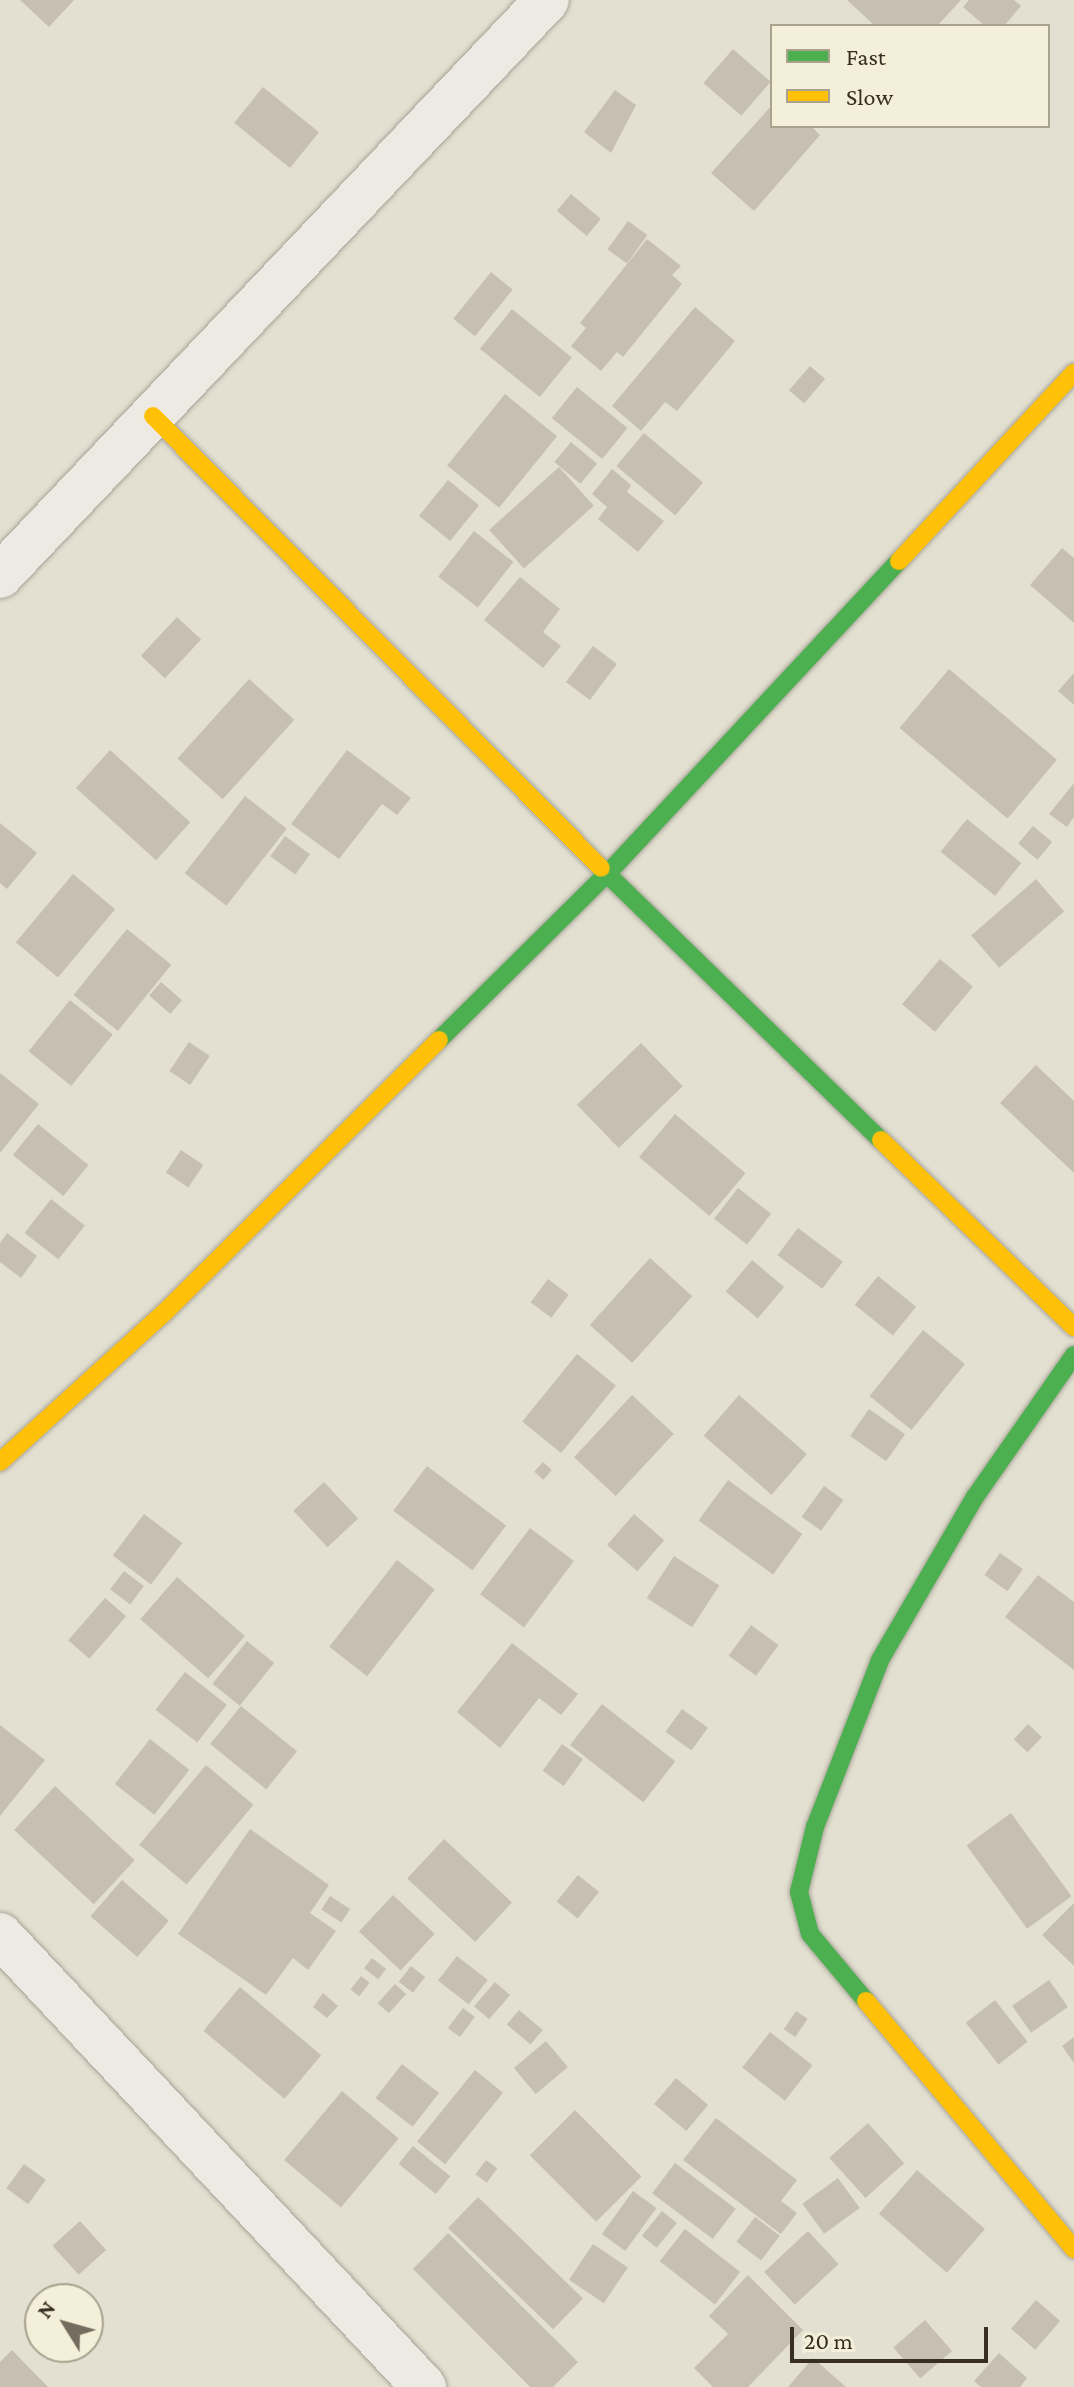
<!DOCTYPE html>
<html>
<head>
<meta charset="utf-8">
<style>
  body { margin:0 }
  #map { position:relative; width:1074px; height:2387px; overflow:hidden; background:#e3e0d1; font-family:"Crimson Pro",serif }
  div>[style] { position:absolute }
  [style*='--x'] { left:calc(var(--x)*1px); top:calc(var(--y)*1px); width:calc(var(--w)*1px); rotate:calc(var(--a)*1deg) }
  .building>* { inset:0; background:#c7c0b2; transform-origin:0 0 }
  .roads { filter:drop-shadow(0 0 2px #a9a599) drop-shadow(0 0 2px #a9a599) }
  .street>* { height:44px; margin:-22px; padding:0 22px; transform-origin:22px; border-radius:22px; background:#eceae2 }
  .fast>* { height:18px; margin:-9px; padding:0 9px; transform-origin:9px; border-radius:9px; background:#4caf50 }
  .slow>* { height:18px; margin:-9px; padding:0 9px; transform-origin:9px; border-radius:9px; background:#ffc107 }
  span { translate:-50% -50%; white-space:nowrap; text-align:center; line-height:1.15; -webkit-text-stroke:6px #f3efd8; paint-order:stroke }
  .legend { position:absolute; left:770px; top:24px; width:280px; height:104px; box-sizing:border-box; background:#f3efd8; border:2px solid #a8a28f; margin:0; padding:10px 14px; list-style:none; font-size:24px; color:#382f22 }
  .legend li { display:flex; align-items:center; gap:16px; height:40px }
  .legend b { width:40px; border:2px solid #a8a28f }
  .north { position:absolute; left:24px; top:2283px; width:80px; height:80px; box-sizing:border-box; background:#f3efd8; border:2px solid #a8a28f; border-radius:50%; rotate:307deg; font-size:22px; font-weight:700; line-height:32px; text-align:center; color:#382f22 }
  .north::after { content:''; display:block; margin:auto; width:28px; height:36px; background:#746d5f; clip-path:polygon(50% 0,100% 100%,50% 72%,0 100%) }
  .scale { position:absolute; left:790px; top:2327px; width:198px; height:36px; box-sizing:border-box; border:4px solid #382f22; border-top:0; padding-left:10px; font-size:24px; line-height:28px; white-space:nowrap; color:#382f22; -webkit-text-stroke:6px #f3efd8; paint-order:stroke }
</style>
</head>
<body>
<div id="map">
  <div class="building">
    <div style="clip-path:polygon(20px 0,74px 0,49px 27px)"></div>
    <div style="clip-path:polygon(847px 0,961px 0,937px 26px,875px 26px)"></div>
    <div style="clip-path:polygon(969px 0,1014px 0,1021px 6px,1004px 26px,985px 26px,963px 7px)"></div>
    <div style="left:733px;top:49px;width:50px;height:45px;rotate:41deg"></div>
    <div style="left:263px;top:87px;width:72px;height:46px;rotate:39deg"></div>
    <div style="clip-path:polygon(615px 90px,636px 105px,611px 153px,584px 132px)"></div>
    <div style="clip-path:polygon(772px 105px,772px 126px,811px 126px,820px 135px,754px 211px,711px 173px)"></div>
    <div style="left:571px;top:194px;width:39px;height:22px;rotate:40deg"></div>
    <div style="left:628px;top:221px;width:24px;height:35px;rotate:36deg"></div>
    <div style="clip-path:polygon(647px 239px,681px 266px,672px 275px,682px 284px,623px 357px,617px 352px,601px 371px,571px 346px,586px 328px,580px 323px)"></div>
    <div style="left:491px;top:272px;width:28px;height:60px;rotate:39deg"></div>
    <div style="clip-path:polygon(695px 307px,735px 341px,677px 411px,665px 402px,641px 431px,612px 406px)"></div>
    <div style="left:512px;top:309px;width:77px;height:51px;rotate:39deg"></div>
    <div style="left:810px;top:366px;width:20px;height:32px;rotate:41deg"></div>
    <div style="left:577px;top:387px;width:65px;height:40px;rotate:39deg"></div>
    <div style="left:505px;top:394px;width:67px;height:92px;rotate:39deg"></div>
    <div style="left:644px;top:433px;width:77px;height:43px;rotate:40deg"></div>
    <div style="left:571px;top:442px;width:34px;height:26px;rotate:40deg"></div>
    <div style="left:559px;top:467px;width:52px;height:94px;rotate:48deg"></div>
    <div style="clip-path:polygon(612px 469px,631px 485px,627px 492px,664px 521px,638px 552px,598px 519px,607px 507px,592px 494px)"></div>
    <div style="left:448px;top:480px;width:40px;height:46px;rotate:39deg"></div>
    <div style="left:474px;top:531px;width:50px;height:58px;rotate:38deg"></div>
    <div style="clip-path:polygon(1062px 548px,1074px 558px,1074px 623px,1030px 585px)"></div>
    <div style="clip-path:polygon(520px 577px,560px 609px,543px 632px,561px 646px,543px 668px,484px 620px)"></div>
    <div style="left:177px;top:617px;width:33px;height:53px;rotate:43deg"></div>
    <div style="left:593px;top:646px;width:30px;height:45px;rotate:37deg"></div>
    <div style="left:949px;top:669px;width:141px;height:77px;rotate:40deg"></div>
    <div style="clip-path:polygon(1074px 673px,1074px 705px,1058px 691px)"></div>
    <div style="left:249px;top:679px;width:61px;height:107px;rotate:42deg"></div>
    <div style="left:110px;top:750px;width:108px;height:51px;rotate:42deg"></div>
    <div style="clip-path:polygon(347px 750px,411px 798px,397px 815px,382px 804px,339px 859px,291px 824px)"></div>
    <div style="clip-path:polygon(1074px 783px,1074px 817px,1067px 827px,1049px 814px)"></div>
    <div style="left:245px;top:796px;width:53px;height:98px;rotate:38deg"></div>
    <div style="left:967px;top:819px;width:70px;height:42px;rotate:39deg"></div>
    <div style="clip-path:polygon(0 823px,37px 853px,7px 889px,0 883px)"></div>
    <div style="left:1033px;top:826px;width:25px;height:23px;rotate:40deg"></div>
    <div style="left:285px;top:836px;width:31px;height:25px;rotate:36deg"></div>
    <div style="left:73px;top:874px;width:55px;height:89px;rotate:40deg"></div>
    <div style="left:1036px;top:879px;width:43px;height:86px;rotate:49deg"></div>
    <div style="left:127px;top:929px;width:57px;height:85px;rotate:39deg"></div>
    <div style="left:940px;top:959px;width:43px;height:59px;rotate:40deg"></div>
    <div style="left:161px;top:982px;width:28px;height:18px;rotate:41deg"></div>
    <div style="left:70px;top:1000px;width:55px;height:66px;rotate:39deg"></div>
    <div style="left:189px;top:1042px;width:25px;height:35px;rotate:34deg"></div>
    <div style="left:641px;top:1043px;width:60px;height:89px;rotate:46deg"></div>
    <div style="clip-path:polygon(1036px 1065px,1074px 1101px,1074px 1173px,1000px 1103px)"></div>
    <div style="clip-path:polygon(0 1073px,39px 1104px,0 1153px)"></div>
    <div style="left:675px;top:1114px;width:92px;height:56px;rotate:40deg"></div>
    <div style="left:38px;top:1124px;width:65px;height:40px;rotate:39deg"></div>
    <div style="left:181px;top:1150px;width:27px;height:27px;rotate:34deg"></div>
    <div style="left:738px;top:1188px;width:42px;height:39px;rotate:38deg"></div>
    <div style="left:51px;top:1199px;width:43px;height:43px;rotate:38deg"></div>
    <div style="left:798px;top:1228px;width:56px;height:34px;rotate:37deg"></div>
    <div style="clip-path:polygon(7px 1233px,37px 1256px,21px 1278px,0 1262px,0 1243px)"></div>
    <div style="left:650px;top:1258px;width:57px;height:90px;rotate:42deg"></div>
    <div style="left:752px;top:1260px;width:42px;height:41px;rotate:40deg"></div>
    <div style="left:878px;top:1276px;width:49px;height:37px;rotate:39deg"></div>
    <div style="left:548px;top:1279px;width:26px;height:29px;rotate:37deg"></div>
    <div style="left:923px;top:1330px;width:54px;height:85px;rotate:39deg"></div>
    <div style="left:577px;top:1354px;width:50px;height:87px;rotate:39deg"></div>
    <div style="left:632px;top:1395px;width:57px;height:85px;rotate:43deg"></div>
    <div style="left:739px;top:1395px;width:90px;height:54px;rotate:41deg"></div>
    <div style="left:869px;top:1409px;width:44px;height:33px;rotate:35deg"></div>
    <div style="left:543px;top:1462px;width:12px;height:13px;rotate:42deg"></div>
    <div style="left:427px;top:1466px;width:99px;height:56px;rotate:37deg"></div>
    <div style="left:728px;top:1480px;width:92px;height:50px;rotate:36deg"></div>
    <div style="left:324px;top:1482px;width:50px;height:42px;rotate:47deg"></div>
    <div style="left:824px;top:1486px;width:24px;height:38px;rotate:36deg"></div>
    <div style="left:144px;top:1514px;width:48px;height:52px;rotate:37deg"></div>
    <div style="left:634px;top:1514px;width:40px;height:41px;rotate:41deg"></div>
    <div style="left:530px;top:1528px;width:55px;height:83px;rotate:37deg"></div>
    <div style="left:1000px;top:1553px;width:28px;height:27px;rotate:35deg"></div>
    <div style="left:674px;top:1556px;width:54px;height:50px;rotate:33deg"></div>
    <div style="left:397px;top:1560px;width:48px;height:110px;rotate:38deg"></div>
    <div style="left:124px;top:1571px;width:25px;height:23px;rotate:37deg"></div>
    <div style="clip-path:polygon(1038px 1575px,1074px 1602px,1074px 1670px,1005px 1617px)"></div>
    <div style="left:177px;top:1577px;width:90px;height:56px;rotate:41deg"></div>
    <div style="left:105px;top:1598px;width:28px;height:56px;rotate:41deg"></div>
    <div style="left:751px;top:1625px;width:34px;height:38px;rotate:36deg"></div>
    <div style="left:247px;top:1641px;width:35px;height:55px;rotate:39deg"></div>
    <div style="clip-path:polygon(512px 1643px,578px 1694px,561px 1715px,539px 1698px,500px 1748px,457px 1712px)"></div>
    <div style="left:185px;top:1672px;width:53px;height:48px;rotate:38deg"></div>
    <div style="left:602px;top:1704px;width:93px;height:52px;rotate:38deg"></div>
    <div style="left:241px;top:1706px;width:72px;height:49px;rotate:39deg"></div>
    <div style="left:682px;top:1709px;width:32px;height:28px;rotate:36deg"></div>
    <div style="left:1028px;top:1724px;width:19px;height:21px;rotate:43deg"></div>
    <div style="clip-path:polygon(0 1725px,45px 1760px,0 1816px)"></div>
    <div style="left:150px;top:1739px;width:50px;height:57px;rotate:38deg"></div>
    <div style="left:562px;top:1744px;width:26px;height:33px;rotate:36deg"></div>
    <div style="left:206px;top:1765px;width:62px;height:104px;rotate:40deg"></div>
    <div style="left:55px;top:1786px;width:109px;height:60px;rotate:43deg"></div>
    <div style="left:1011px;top:1813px;width:103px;height:55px;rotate:54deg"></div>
    <div style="clip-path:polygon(250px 1829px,329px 1885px,310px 1913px,336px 1931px,308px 1970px,293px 1958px,266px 1995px,178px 1934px)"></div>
    <div style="left:444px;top:1839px;width:93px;height:54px;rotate:43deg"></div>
    <div style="left:578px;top:1875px;width:27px;height:34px;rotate:39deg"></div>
    <div style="left:122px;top:1880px;width:62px;height:48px;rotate:41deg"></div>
    <div style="left:393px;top:1895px;width:57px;height:50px;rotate:43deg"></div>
    <div style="left:330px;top:1896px;width:24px;height:16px;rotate:33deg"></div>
    <div style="clip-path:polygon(1074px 1903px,1074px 1966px,1042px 1935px)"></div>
    <div style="left:457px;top:1956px;width:39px;height:31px;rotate:38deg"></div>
    <div style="left:372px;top:1958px;width:18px;height:13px;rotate:38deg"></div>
    <div style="left:411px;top:1966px;width:18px;height:20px;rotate:38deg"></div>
    <div style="left:361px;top:1976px;width:11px;height:17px;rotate:38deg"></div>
    <div style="left:1049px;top:1980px;width:33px;height:45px;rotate:55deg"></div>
    <div style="left:495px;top:1982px;width:20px;height:32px;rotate:41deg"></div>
    <div style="left:395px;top:1984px;width:15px;height:26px;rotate:42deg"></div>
    <div style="left:240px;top:1987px;width:106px;height:57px;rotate:40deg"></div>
    <div style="clip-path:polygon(323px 1993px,338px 2006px,327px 2018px,313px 2007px)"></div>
    <div style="left:995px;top:2000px;width:53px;height:37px;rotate:52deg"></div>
    <div style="left:463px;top:2008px;width:15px;height:25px;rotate:37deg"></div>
    <div style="left:519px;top:2010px;width:31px;height:19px;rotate:40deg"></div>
    <div style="left:796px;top:2011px;width:14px;height:22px;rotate:34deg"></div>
    <div style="left:770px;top:2032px;width:54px;height:45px;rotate:38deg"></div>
    <div style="clip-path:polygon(1074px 2037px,1074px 2063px,1062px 2046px)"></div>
    <div style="left:546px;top:2041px;width:34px;height:42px;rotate:50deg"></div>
    <div style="left:402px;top:2064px;width:47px;height:43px;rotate:38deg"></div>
    <div style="left:475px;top:2070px;width:36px;height:92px;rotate:39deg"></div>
    <div style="left:676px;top:2078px;width:42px;height:34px;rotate:40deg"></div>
    <div style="left:342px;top:2091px;width:74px;height:90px;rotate:40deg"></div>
    <div style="left:575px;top:2110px;width:94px;height:64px;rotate:45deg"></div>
    <div style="clip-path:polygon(716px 2118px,797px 2180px,781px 2201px,797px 2213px,781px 2234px,683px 2160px)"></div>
    <div style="left:868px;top:2123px;width:54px;height:52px;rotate:48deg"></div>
    <div style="left:413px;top:2146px;width:48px;height:23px;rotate:39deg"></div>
    <div style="left:486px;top:2160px;width:14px;height:18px;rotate:36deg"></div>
    <div style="left:675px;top:2163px;width:76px;height:38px;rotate:37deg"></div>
    <div style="left:24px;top:2164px;width:27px;height:30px;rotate:36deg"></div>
    <div style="left:917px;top:2170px;width:90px;height:58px;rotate:41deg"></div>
    <div style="left:838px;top:2178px;width:37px;height:44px;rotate:54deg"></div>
    <div style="left:633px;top:2191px;width:29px;height:53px;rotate:36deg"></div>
    <div style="left:478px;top:2197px;width:146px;height:43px;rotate:44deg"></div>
    <div style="left:662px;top:2211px;width:19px;height:32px;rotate:39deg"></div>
    <div style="left:755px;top:2217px;width:31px;height:31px;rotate:37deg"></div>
    <div style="left:80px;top:2221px;width:39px;height:37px;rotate:48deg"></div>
    <div style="left:685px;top:2229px;width:70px;height:41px;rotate:38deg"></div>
    <div style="left:808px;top:2231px;width:45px;height:60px;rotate:47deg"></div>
    <div style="clip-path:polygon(448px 2233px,578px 2362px,553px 2387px,530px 2387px,413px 2269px)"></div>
    <div style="left:593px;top:2244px;width:42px;height:43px;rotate:34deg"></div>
    <div style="clip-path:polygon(748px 2275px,803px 2330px,748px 2387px,713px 2387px,694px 2368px,728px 2334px,709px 2316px)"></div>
    <div style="left:1036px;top:2300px;width:32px;height:38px;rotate:41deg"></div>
    <div style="left:925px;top:2320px;width:41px;height:42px;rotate:49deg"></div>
    <div style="clip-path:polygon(12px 2350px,48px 2387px,0 2387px,0 2362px)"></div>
    <div style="clip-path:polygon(999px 2353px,1027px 2378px,1020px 2387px,981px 2387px,974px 2381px)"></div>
    <div style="clip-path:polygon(813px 2358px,846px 2387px,788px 2387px)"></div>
  </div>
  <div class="roads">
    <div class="street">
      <div style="--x:0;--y:576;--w:794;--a:-46.48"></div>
      <div style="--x:0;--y:1935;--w:620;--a:46.83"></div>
    </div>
    <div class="fast">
      <div style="--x:601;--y:868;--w:390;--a:44.2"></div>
      <div style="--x:439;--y:1040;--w:236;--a:-44.7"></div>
      <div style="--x:607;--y:874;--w:428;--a:-47"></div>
      <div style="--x:866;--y:2001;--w:87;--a:-129.9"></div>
      <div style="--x:810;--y:1934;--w:43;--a:-104.7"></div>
      <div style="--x:799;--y:1892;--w:67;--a:-76.2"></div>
      <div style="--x:815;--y:1827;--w:179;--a:-68.7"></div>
      <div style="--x:880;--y:1660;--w:189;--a:-59.8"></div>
      <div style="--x:975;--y:1497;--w:173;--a:-55.1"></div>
    </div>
    <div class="slow">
      <div style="--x:153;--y:416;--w:636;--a:45.25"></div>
      <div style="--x:899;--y:561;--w:257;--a:-47.1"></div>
      <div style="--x:881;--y:1140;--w:269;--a:44.1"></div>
      <div style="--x:0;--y:1462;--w:223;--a:-42.3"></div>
      <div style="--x:165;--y:1312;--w:386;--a:-44.8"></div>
      <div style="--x:866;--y:2001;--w:324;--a:50"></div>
    </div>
  </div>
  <ul class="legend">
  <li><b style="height:10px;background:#4caf50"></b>Fast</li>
  <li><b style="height:10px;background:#ffc107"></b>Slow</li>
  </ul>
  <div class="north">N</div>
  <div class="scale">20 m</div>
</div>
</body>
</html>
